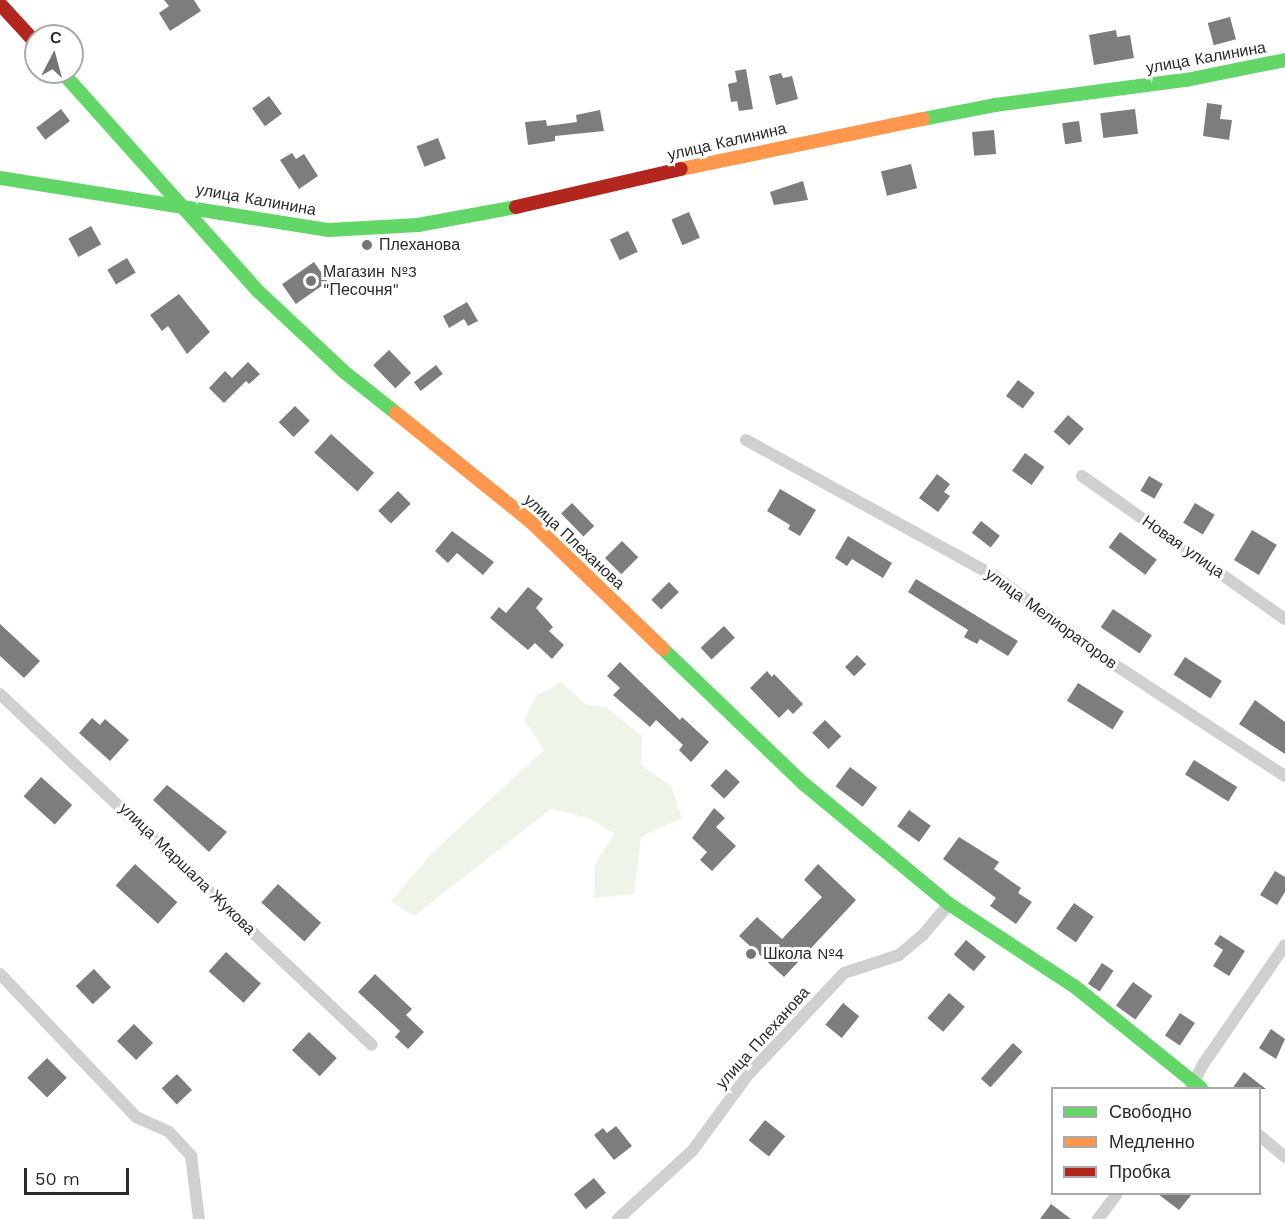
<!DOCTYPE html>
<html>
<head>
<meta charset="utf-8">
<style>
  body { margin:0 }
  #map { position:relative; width:1285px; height:1219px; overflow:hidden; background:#fff; font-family:"Work Sans",sans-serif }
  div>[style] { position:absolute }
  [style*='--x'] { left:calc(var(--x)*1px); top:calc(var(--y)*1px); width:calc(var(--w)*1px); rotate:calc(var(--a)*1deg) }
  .green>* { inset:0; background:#eff4e9 }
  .building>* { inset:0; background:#7d7d7d; transform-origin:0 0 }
  .street>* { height:12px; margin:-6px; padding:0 6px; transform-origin:6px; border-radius:6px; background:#d0d0d0 }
  .fast>* { height:14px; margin:-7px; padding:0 7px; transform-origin:7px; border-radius:7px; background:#63d668 }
  .slow>* { height:14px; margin:-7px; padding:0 7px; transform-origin:7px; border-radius:7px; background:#ff974d }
  .jam>* { height:14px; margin:-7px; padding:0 7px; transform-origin:7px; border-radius:7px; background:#b3261e }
  .dots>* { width:16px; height:16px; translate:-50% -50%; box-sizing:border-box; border:3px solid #fff; border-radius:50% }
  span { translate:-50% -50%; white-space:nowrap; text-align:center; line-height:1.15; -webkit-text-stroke:6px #fff; paint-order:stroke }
  .street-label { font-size:16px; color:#2b2b2b }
  .poi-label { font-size:16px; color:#2b2b2b }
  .left { translate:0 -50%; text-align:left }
  .legend { position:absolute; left:1051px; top:1087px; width:210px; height:108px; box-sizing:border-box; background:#fff; border:2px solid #aaa; margin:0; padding:8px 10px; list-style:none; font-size:18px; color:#2b2b2b }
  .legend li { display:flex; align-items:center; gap:12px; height:30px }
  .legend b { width:30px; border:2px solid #aaa }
  .north { position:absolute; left:24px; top:24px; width:60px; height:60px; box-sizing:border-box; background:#fff; border:2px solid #aaa; border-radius:50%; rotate:6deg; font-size:16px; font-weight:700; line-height:24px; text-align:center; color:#2b2b2b }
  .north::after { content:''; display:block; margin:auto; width:21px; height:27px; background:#757575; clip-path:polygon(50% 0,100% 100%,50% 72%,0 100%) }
  .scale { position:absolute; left:24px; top:1168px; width:105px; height:27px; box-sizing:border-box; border:3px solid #2b2b2b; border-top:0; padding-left:8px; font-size:18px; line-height:21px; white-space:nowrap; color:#2b2b2b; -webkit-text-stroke:4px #fff; paint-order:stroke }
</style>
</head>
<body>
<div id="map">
  <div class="green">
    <div style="clip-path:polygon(561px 682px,586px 705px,606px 707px,642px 736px,641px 765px,671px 786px,682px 818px,641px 837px,634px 894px,594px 898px,595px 864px,614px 834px,589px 818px,551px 809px,414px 916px,391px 901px,433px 852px,544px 750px,524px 720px,536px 696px)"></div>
  </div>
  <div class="building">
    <div style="clip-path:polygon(164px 0,194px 0,201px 11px,170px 31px,159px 13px,169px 6px)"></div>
    <div style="left:1230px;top:17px;width:23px;height:23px;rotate:75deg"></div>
    <div style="clip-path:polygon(1116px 30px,1117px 37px,1130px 35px,1134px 58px,1094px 65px,1089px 35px)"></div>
    <div style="clip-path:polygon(746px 69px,753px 109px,739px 111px,737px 101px,731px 102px,728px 84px,737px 82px,735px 71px)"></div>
    <div style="clip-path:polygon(781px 73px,783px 78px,792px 76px,798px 99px,776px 105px,769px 76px)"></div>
    <div style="left:269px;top:96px;width:22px;height:21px;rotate:54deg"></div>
    <div style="clip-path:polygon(1207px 103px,1222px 105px,1220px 119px,1232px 120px,1229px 140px,1203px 136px)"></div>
    <div style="left:61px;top:109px;width:15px;height:31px;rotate:53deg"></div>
    <div style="left:1135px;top:109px;width:25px;height:35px;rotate:83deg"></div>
    <div style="clip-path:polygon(600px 110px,604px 131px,555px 136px,555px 141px,528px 145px,525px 122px,546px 120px,547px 126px,577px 122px,576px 115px)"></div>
    <div style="left:1079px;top:121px;width:21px;height:17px;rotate:82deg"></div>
    <div style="left:994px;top:130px;width:24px;height:22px;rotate:85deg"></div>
    <div style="left:438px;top:138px;width:22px;height:23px;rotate:69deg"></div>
    <div style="clip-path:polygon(292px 153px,296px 159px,304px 154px,318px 176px,299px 189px,280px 160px)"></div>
    <div style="left:911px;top:164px;width:25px;height:31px;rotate:76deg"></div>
    <div style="clip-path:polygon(803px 181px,808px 200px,774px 205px,770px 192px)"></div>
    <div style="left:689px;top:212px;width:28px;height:19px;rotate:67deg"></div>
    <div style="left:91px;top:226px;width:21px;height:26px;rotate:61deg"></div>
    <div style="left:628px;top:231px;width:23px;height:20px;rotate:65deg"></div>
    <div style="left:127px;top:258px;width:17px;height:23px;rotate:59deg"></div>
    <div style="left:314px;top:262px;width:24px;height:39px;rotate:55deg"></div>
    <div style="clip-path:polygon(179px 294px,210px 332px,187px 354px,168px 326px,162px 331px,150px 315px)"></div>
    <div style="clip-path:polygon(467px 302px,478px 321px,468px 326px,464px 319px,449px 328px,443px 316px)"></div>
    <div style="left:389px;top:350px;width:32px;height:22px;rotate:46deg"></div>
    <div style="clip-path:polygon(248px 362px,260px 374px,249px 384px,246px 381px,224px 403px,209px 388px,225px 371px,232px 378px)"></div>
    <div style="left:436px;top:365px;width:11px;height:28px;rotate:52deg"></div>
    <div style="left:1018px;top:380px;width:21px;height:20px;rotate:37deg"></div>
    <div style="left:295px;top:406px;width:21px;height:23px;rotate:45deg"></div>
    <div style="left:1068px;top:415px;width:21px;height:22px;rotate:41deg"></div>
    <div style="left:331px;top:434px;width:58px;height:25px;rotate:42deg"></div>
    <div style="left:1025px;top:453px;width:24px;height:22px;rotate:36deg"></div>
    <div style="clip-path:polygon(937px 474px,950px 484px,944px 492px,950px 496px,938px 512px,919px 498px)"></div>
    <div style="left:1149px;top:476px;width:16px;height:17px;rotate:30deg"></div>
    <div style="clip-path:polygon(780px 489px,816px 510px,800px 536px,788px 529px,790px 525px,767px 511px)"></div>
    <div style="left:398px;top:491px;width:18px;height:28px;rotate:45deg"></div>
    <div style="left:572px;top:503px;width:32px;height:15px;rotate:46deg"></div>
    <div style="left:1195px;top:503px;width:23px;height:23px;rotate:31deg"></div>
    <div style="left:981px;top:521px;width:24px;height:15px;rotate:38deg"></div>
    <div style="left:1252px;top:530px;width:29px;height:35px;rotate:31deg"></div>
    <div style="clip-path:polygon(452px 531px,494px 562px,483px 575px,457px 553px,448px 563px,435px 551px)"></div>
    <div style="left:1120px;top:532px;width:46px;height:19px;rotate:37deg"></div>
    <div style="clip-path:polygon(848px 536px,892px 563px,883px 578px,852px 559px,847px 566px,835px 558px)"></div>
    <div style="left:622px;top:541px;width:23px;height:24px;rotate:45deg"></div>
    <div style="clip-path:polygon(916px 579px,1018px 641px,1008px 656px,980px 639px,977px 644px,964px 637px,968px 630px,908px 592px)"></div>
    <div style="left:669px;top:582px;width:14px;height:25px;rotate:45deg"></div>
    <div style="clip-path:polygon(528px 587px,543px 599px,536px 608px,553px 627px,549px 631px,564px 645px,552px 659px,535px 643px,528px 650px,490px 618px,499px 607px,506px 613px)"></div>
    <div style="left:1113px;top:609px;width:47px;height:22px;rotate:34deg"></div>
    <div style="clip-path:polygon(0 624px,40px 661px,24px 678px,0 656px)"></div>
    <div style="left:724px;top:626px;width:16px;height:32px;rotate:47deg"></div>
    <div style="left:857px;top:655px;width:13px;height:17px;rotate:45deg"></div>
    <div style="left:1185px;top:657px;width:44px;height:21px;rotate:33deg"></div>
    <div style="clip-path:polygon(620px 662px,680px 720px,682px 717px,709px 742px,691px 762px,679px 750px,683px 745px,656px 720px,650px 727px,613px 695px,620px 688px,607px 676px)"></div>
    <div style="clip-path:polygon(767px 671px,772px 677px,774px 674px,803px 704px,793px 714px,788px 709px,779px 718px,750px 688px)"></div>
    <div style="left:1078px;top:683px;width:54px;height:21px;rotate:32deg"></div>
    <div style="clip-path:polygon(1255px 700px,1285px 722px,1285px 754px,1239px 724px)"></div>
    <div style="clip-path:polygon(92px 718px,100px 725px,105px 719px,129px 740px,110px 761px,79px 733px)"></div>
    <div style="left:825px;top:720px;width:23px;height:18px;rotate:45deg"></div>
    <div style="left:1194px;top:760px;width:51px;height:17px;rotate:32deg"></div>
    <div style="left:850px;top:767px;width:34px;height:24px;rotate:37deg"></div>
    <div style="left:726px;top:769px;width:19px;height:23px;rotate:43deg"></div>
    <div style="left:41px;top:777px;width:42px;height:26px;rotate:42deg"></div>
    <div style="clip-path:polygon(167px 785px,227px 832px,209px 852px,153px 800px)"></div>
    <div style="clip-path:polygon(714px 808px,725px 818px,716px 827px,736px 846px,712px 871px,700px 860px,707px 852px,692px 838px)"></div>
    <div style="left:909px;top:810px;width:27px;height:20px;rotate:36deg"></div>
    <div style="clip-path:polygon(959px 837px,999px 862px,994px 869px,1021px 888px,1018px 893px,1032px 902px,1016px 924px,990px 906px,996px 898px,943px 859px)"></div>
    <div style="left:135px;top:864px;width:57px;height:29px;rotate:42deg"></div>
    <div style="clip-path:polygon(818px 864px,856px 900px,784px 977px,739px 936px,757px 917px,782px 939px,822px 897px,804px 880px)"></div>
    <div style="clip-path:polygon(1275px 871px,1285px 877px,1285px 892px,1277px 905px,1260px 895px)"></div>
    <div style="left:278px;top:884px;width:58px;height:25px;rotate:42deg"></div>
    <div style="left:1074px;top:903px;width:24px;height:31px;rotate:35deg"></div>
    <div style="clip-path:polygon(1220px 935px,1245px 951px,1229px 976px,1213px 966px,1223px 950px,1214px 944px)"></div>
    <div style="left:966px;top:940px;width:26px;height:19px;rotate:40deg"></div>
    <div style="left:226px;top:952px;width:47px;height:26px;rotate:42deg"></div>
    <div style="left:1102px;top:963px;width:14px;height:25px;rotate:34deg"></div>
    <div style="left:94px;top:969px;width:25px;height:25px;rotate:47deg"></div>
    <div style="clip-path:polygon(375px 974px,412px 1009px,406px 1015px,424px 1032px,408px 1049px,395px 1037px,400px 1031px,358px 992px)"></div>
    <div style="left:1133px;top:982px;width:24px;height:29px;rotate:36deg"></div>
    <div style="left:949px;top:993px;width:21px;height:33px;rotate:41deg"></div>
    <div style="left:843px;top:1003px;width:21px;height:28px;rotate:39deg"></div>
    <div style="left:1180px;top:1013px;width:18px;height:27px;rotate:34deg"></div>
    <div style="left:134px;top:1024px;width:27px;height:24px;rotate:45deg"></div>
    <div style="clip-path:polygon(1271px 1029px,1285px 1039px,1276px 1059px,1259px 1048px)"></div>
    <div style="left:309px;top:1032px;width:38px;height:25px;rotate:43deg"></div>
    <div style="left:1013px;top:1043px;width:13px;height:48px;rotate:42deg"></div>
    <div style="left:47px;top:1058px;width:28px;height:28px;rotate:45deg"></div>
    <div style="clip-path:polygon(1244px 1072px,1266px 1089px,1232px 1089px)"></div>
    <div style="left:177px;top:1074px;width:22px;height:21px;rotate:47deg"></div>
    <div style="left:765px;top:1120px;width:26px;height:26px;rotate:39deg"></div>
    <div style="clip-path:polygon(616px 1126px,632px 1146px,614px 1160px,594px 1135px,603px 1128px,607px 1133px)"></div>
    <div style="left:594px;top:1178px;width:19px;height:26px;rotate:51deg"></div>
    <div style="clip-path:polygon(1158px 1194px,1192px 1194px,1179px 1210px)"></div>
    <div style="clip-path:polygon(1051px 1204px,1071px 1219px,1040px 1219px)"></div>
  </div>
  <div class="street">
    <div style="--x:746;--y:440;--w:285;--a:28.7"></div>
    <div style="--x:996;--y:577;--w:141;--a:36.6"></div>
    <div style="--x:1109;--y:661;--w:210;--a:33.2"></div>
    <div style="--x:1082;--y:476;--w:248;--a:35.2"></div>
    <div style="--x:0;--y:694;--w:511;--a:43.34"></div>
    <div style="--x:0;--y:974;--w:197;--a:46.4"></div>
    <div style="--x:136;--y:1117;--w:36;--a:24"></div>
    <div style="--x:169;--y:1132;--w:33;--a:47"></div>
    <div style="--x:191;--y:1156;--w:64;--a:82.8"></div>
    <div style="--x:1191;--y:1088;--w:28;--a:-63"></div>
    <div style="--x:1204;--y:1063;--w:143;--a:-55.5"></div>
    <div style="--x:1260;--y:1136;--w:33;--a:40"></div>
    <div style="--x:618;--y:1219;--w:102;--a:-42.6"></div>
    <div style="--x:693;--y:1150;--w:92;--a:-53.9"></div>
    <div style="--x:747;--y:1076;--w:141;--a:-46.7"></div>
    <div style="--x:844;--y:973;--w:58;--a:-18.1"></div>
    <div style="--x:899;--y:955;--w:30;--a:-40"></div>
    <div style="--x:922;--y:936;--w:42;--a:-49.8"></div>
    <div style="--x:1098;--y:1219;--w:31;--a:-53"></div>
  </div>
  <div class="fast">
    <div style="--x:62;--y:72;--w:295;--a:48.2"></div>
    <div style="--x:259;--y:292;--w:115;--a:43.2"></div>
    <div style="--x:343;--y:371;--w:68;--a:38.4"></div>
    <div style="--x:923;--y:119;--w:73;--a:-11"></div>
    <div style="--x:995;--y:105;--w:193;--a:-7.5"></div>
    <div style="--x:1186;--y:80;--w:101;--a:-11.4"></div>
    <div style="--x:0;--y:178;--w:333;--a:9"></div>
    <div style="--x:329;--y:230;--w:89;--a:-3.2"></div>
    <div style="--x:418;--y:225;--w:100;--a:-10.4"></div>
    <div style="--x:663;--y:649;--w:195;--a:43.8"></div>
    <div style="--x:804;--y:784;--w:188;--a:39.6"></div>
    <div style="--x:949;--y:904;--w:149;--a:33.3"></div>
    <div style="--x:1074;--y:986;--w:163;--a:38.8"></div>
  </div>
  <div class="slow">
    <div style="--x:681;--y:169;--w:247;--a:-11.7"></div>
    <div style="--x:396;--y:413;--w:174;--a:38.9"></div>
    <div style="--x:531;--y:522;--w:183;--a:43.9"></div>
  </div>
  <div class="jam">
    <div style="--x:0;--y:4;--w:53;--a:47.3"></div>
    <div style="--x:516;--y:207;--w:169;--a:-13"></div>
  </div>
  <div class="dots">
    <div style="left:367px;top:245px;background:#757575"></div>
    <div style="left:311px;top:281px;background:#757575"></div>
    <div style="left:751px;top:954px;background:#757575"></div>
  </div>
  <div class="street-label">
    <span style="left:1206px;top:58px;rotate:-10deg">улица Калинина</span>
    <span style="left:727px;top:142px;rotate:-13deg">улица Калинина</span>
    <span style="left:256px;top:200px;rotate:10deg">улица Калинина</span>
    <span style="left:574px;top:542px;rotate:43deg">улица Плеханова</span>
    <span style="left:1183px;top:547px;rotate:35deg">Новая улица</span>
    <span style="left:1051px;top:619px;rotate:36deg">улица Мелиораторов</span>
    <span style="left:187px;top:869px;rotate:44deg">улица Маршала Жукова</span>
    <span style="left:763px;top:1038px;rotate:-48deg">улица Плеханова</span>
  </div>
  <div class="poi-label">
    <span class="left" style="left:379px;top:245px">Плеханова</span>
    <span class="left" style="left:323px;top:281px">Магазин №3<br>"Песочня"</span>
    <span class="left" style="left:763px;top:954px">Школа №4</span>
  </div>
  <ul class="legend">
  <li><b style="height:8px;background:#63d668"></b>Свободно</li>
  <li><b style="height:8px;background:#ff974d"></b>Медленно</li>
  <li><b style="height:8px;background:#b3261e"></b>Пробка</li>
  </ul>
  <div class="north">С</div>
  <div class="scale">50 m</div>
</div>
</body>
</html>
